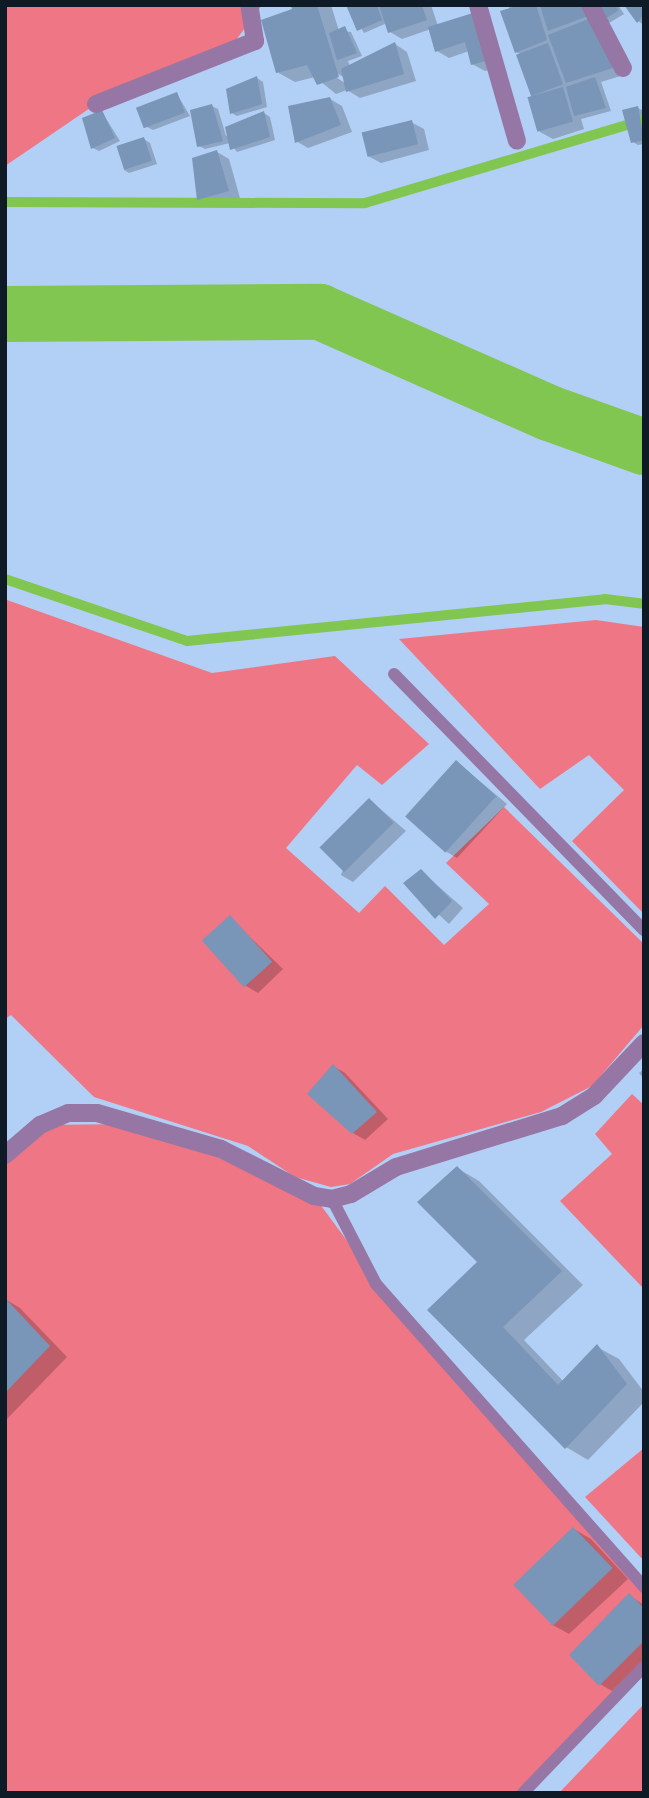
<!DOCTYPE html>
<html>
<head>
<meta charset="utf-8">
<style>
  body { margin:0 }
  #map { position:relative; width:649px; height:1798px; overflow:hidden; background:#b2cff5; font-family:Quicksand,sans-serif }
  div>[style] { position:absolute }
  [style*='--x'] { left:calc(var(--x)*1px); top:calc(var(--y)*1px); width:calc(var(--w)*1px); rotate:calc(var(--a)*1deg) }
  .green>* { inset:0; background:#ef7684 }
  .shadow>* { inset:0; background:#0003 }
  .stream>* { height:10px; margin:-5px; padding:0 5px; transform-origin:5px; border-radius:5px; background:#80c650 }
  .river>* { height:56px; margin:-28px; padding:0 28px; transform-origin:28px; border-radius:28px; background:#80c650 }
  .building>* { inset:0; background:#7995b8; transform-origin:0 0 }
  .lane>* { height:12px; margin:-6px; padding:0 6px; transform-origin:6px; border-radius:6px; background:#9576a4 }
  .street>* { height:18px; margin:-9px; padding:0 9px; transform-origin:9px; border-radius:9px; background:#9576a4 }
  span { translate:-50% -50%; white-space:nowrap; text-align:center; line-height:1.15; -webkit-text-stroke:6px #e3effe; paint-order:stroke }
  .frame { position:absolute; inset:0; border:7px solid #0f1a27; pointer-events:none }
</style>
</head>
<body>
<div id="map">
  <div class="green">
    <div style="clip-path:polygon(5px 5px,262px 5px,228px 51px,96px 104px,5px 166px)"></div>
    <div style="clip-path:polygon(7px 600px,212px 673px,335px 656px,429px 744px,382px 785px,357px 765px,286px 848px,359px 913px,385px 886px,444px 945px,489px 904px,446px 863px,504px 807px,644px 944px,644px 1025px,592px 1086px,541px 1112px,393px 1154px,350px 1184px,331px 1187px,295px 1177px,248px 1146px,94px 1097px,11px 1015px,5px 1019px)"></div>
    <div style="clip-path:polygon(596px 620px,644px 627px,644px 914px,572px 841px,624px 790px,589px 755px,540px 789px,399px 639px)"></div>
    <div style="clip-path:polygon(632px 1094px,644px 1105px,644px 1289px,560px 1201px,612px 1154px,595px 1134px)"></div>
    <div style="clip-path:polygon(134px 1124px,314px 1196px,356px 1253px,644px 1587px,644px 1667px,523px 1793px,5px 1793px,5px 1155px,40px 1125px)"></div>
    <div style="clip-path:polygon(644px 1448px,644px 1561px,585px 1497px)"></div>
    <div style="clip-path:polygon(644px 1704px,644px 1793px,559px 1793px)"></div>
  </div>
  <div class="shadow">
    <div style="clip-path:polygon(evenodd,293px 5px,331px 5px,339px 31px,351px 32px,362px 56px,348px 61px,350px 67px,395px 44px,407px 52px,416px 81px,360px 98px,347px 90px,336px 94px,315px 77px,295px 82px,277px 72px,293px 5px,333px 71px,345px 78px,345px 83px,331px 74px,333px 71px)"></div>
    <div style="clip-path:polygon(348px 5px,431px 5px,438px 26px,475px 14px,501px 67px,485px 71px,472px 64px,469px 51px,449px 58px,437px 51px,431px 29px,402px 39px,390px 32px,387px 23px,364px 33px)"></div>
    <div style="clip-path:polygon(505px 5px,590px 5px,627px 74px,601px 82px,611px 111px,581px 119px,584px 129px,553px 139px,540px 132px,522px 55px,516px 52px,512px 9px)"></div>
    <div style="clip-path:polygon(595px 5px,618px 5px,624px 14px,609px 23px)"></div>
    <div style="clip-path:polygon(644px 5px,644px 25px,638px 21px)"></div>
    <div style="clip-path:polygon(257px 78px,263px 82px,267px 107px,237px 116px,232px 113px)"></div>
    <div style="clip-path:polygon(177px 94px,190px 116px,153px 130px,147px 127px)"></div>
    <div style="clip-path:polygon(330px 99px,342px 106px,352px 132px,308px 148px,296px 141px)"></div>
    <div style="clip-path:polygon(212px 106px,218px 109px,226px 136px,264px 113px,270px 117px,275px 140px,237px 152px,230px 143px,205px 149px,199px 146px)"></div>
    <div style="clip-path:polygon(638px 108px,644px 111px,644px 144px,638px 145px,633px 142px)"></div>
    <div style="clip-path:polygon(102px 112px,120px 141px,99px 151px,93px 148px)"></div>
    <div style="clip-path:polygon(411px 122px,424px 129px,429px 150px,381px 163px,368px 156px)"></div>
    <div style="clip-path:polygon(144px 139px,150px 143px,157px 164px,129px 173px,124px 170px)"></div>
    <div style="clip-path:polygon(217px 152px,229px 159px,240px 198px,211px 206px,199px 199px)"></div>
    <div style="clip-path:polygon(457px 762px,507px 804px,457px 858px,445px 851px)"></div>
    <div style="clip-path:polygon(370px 800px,406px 831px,353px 882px,341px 875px)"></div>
    <div style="clip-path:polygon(421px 871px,463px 908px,449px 924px,405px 883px)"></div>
    <div style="clip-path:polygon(230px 918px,283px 969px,258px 993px,246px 986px)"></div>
    <div style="clip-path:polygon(333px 1066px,345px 1073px,388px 1119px,365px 1140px,353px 1133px)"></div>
    <div style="clip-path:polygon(644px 1069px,644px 1079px,639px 1073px)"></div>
    <div style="clip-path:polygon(457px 1168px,479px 1181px,583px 1285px,524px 1340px,564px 1382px,597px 1347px,619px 1359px,644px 1392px,644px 1402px,588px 1460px,566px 1447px,429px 1310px,480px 1262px)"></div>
    <div style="clip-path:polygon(5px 1299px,20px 1308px,67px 1357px,5px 1421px)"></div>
    <div style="clip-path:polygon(574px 1529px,591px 1539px,628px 1579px,569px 1634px,551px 1624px)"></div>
    <div style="clip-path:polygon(630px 1596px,644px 1605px,644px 1660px,612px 1691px,600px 1684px)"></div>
  </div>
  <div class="stream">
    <div style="--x:5;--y:202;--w:360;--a:0.2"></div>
    <div style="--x:365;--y:203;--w:291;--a:-16.6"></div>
    <div style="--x:5;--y:579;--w:192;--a:18.8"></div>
    <div style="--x:187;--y:641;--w:420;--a:-5.7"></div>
    <div style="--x:605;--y:599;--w:39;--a:7"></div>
  </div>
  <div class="river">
    <div style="--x:5;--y:314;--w:315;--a:-0.4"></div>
    <div style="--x:320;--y:312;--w:250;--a:23.8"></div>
    <div style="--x:549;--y:413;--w:101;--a:19.7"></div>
  </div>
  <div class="building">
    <div style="clip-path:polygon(291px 5px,317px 5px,339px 77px,317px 85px,307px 65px,276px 73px,261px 20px,292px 9px)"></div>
    <div style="clip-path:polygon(346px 5px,377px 5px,382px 20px,357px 31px)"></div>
    <div style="clip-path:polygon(379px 5px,422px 5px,427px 20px,388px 33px)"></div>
    <div style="clip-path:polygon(520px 5px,536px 5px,547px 40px,515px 53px,500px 11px)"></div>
    <div style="clip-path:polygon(540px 5px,583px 5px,588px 16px,548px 31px)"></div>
    <div style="clip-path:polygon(593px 5px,615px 5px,619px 10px,602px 21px)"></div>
    <div style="clip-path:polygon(624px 5px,644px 5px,644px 15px,637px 23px)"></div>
    <div style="clip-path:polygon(476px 12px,489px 60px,471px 65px,465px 42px,435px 52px,428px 27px)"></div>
    <div style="clip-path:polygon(591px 18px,616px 67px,566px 83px,548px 35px)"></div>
    <div style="clip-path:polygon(345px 26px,357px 53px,337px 60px,329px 33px)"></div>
    <div style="clip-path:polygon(395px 42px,404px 74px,346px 92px,341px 69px)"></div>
    <div style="left:548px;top:43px;width:44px;height:34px;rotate:70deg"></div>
    <div style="clip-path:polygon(257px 76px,262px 104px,230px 114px,226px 89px)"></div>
    <div style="clip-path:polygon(595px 77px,606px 108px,574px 116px,566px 87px)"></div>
    <div style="left:563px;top:87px;width:36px;height:37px;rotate:74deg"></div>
    <div style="left:177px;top:92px;width:22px;height:44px;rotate:69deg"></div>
    <div style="clip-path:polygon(330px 97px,341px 125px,295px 143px,288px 106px)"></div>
    <div style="clip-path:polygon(212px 104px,223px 141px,197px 147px,190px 110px)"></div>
    <div style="clip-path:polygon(638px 106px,644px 140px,631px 143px,622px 110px)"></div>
    <div style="clip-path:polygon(102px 110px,115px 138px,91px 149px,82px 118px)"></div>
    <div style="clip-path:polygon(264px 111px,270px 137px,230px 150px,225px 127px)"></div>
    <div style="left:412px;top:120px;width:25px;height:52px;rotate:76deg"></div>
    <div style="left:144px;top:137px;width:25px;height:29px;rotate:72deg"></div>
    <div style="clip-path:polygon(217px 150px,229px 191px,197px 200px,192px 158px)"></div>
    <div style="left:456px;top:760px;width:54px;height:76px;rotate:42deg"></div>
    <div style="left:369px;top:798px;width:35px;height:70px;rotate:45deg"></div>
    <div style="clip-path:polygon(421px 869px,452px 901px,435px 919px,403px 883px)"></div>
    <div style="left:230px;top:915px;width:63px;height:38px;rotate:48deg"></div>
    <div style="clip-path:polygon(333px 1064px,377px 1112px,352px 1134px,307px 1094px)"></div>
    <div style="clip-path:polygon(457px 1166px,562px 1271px,503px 1327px,558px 1385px,597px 1344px,627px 1384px,565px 1449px,427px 1310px,477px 1262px,417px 1202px)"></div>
    <div style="clip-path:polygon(5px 1298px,50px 1346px,5px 1393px)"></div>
    <div style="left:573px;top:1527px;width:57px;height:83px;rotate:46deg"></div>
    <div style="clip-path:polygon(629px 1593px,644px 1608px,644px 1641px,599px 1686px,569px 1655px)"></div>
  </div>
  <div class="lane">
    <div style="--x:394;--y:674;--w:358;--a:45.7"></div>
    <div style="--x:332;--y:1199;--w:96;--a:62.6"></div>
    <div style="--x:376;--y:1284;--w:405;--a:48.5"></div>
    <div style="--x:523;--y:1793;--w:175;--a:-46.2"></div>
  </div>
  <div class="street">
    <div style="--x:478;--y:5;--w:141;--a:74"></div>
    <div style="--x:590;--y:5;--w:71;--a:62.4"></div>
    <div style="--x:96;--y:104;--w:171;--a:-21.6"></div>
    <div style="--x:255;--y:41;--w:36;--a:-99"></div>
    <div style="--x:5;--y:1155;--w:46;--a:-40.6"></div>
    <div style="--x:40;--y:1125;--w:30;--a:-23"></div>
    <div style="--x:68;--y:1113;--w:29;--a:0"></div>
    <div style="--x:97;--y:1113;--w:129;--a:16.2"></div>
    <div style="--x:221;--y:1149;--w:104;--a:26.8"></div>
    <div style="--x:314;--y:1196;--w:18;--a:9"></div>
    <div style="--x:332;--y:1199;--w:20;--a:-15"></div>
    <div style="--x:351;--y:1194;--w:52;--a:-31"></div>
    <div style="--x:396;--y:1167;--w:174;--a:-17.1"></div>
    <div style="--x:562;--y:1116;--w:38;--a:-32"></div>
    <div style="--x:594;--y:1096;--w:73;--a:-46.7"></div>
  </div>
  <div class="frame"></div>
</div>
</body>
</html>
